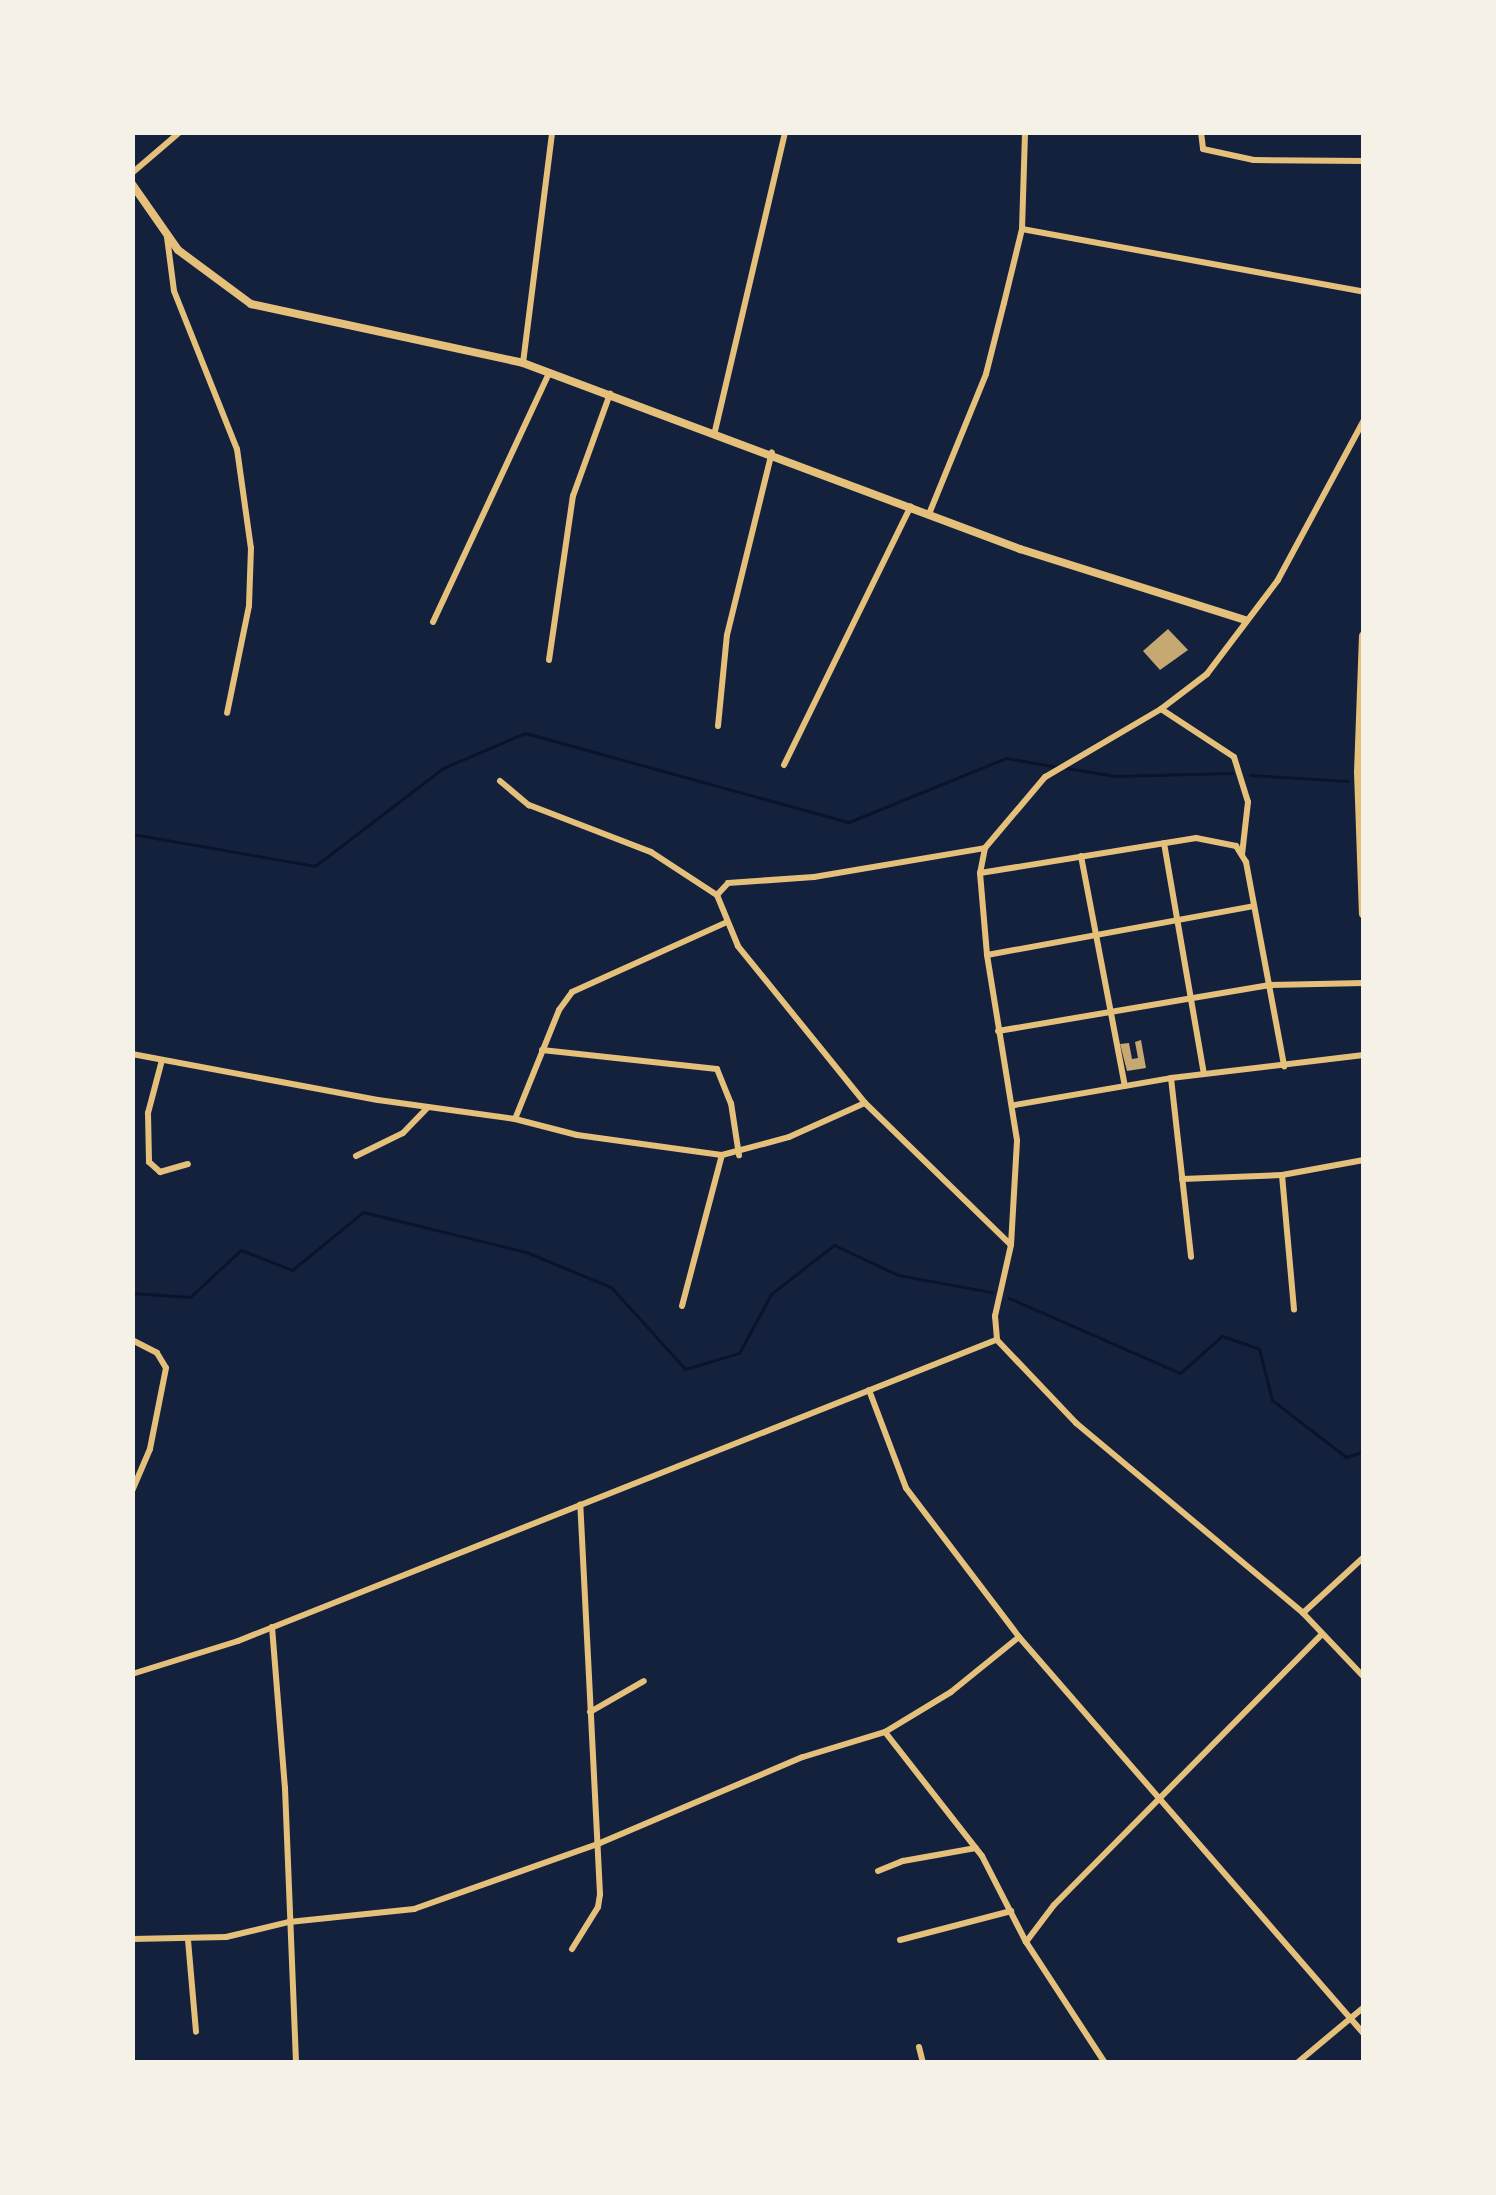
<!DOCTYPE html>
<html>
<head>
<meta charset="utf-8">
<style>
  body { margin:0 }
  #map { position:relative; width:1496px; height:2195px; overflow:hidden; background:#14213d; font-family:Overpass,sans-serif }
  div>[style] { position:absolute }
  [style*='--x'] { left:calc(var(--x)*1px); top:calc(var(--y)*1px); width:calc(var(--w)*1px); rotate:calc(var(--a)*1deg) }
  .stream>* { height:3px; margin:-1.5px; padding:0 1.5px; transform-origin:1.5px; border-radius:1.5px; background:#0b132b }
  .building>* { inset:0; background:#c6a872 }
  .minor>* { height:6px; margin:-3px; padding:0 3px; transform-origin:3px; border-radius:3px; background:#e5c07b }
  .tertiary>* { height:8px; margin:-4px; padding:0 4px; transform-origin:4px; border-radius:4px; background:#e5c07b }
  .trunk>* { height:10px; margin:-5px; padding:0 5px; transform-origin:5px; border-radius:5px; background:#e5c07b }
  span { translate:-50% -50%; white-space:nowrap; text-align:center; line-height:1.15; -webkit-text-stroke:9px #f6f1e7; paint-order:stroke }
  .frame { position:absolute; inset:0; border:135px solid #f6f1e7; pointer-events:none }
</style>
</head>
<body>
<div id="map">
  <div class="stream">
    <div style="--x:1067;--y:768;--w:49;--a:9.5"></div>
    <div style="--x:1115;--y:776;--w:117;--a:-1.5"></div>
    <div style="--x:1250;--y:775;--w:98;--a:3.5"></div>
    <div style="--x:132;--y:834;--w:186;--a:9.9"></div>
    <div style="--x:315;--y:866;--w:161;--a:-37.4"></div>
    <div style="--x:443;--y:768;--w:89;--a:-23.1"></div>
    <div style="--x:525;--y:733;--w:336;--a:15.4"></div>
    <div style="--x:849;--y:822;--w:170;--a:-22.2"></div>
    <div style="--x:1006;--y:758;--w:53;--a:9.8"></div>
    <div style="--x:132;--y:1293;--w:58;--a:3.9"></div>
    <div style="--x:190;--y:1297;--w:69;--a:-42.7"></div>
    <div style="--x:241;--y:1250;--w:55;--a:21.4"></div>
    <div style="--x:292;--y:1270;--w:92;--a:-39.2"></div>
    <div style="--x:363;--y:1212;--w:168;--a:13.8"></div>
    <div style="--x:526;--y:1252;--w:92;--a:22.4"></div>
    <div style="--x:611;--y:1287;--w:110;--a:47.9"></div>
    <div style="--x:685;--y:1369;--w:56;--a:-16.5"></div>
    <div style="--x:739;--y:1353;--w:67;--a:-61.5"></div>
    <div style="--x:771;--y:1294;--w:80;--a:-37.9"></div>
    <div style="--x:834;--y:1245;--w:71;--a:25.1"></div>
    <div style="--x:898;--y:1275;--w:95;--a:10.4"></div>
    <div style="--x:1009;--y:1298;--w:187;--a:23.7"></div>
    <div style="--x:1180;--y:1373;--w:56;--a:-41.4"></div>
    <div style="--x:1222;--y:1336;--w:39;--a:19"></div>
    <div style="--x:1259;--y:1349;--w:53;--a:75.7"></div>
    <div style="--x:1272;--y:1400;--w:93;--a:37.6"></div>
    <div style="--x:1346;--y:1457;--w:19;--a:-18"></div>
  </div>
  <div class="building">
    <div style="clip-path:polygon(1168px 629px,1188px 650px,1160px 670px,1143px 651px)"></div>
    <div style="clip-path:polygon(1141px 1040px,1146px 1068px,1127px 1071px,1120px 1044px,1129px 1043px,1132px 1059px,1138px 1058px,1135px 1042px)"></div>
  </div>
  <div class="minor">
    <div style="--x:1201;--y:132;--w:17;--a:83"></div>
    <div style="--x:1203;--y:149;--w:52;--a:12.2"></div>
    <div style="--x:1254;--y:160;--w:110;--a:0.5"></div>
    <div style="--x:132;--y:173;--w:63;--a:-40.5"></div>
    <div style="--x:1022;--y:229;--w:348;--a:10.4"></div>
    <div style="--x:167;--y:237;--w:54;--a:82.6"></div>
    <div style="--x:174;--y:291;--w:170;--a:68.3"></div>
    <div style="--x:237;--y:449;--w:100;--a:82"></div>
    <div style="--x:251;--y:548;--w:58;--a:92"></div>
    <div style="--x:249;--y:606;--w:109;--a:101.6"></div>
    <div style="--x:523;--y:363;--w:233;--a:-82.8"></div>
    <div style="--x:1364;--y:420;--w:182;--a:118.3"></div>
    <div style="--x:1278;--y:580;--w:118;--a:127.1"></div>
    <div style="--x:1207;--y:674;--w:58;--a:142.7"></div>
    <div style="--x:1161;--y:709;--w:134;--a:149.6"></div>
    <div style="--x:1045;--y:777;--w:93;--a:130.2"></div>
    <div style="--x:985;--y:848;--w:25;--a:101"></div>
    <div style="--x:980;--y:873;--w:82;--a:85.1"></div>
    <div style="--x:987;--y:955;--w:188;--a:80.8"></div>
    <div style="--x:1017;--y:1141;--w:104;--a:93.3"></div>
    <div style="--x:1011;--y:1245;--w:73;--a:102.7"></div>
    <div style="--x:995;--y:1316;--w:24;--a:85"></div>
    <div style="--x:997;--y:1340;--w:115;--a:46.4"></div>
    <div style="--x:1076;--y:1423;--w:296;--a:39.9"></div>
    <div style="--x:1303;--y:1613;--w:88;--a:46.4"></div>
    <div style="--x:715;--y:431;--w:307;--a:-76.8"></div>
    <div style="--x:929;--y:514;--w:151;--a:-67.8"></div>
    <div style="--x:986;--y:374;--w:73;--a:-75.8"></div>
    <div style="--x:1004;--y:303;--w:76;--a:-76.3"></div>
    <div style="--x:1022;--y:229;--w:97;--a:-88.2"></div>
    <div style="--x:433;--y:622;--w:275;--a:-65"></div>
    <div style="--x:549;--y:660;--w:166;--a:-81.7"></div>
    <div style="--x:573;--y:496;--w:109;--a:-70.1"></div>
    <div style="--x:1161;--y:709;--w:87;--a:33.3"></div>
    <div style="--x:1234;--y:757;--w:47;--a:72.7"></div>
    <div style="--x:1248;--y:802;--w:53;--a:96.5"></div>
    <div style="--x:718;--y:726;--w:91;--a:-84.4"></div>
    <div style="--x:727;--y:635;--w:188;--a:-76.2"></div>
    <div style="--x:784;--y:765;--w:288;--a:-63.9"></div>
    <div style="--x:500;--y:781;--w:38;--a:40"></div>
    <div style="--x:529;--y:805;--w:131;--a:21.1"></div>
    <div style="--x:651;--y:852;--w:79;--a:33.1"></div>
    <div style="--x:1164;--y:843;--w:234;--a:80.2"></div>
    <div style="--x:1081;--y:856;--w:234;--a:79.2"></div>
    <div style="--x:980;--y:873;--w:219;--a:-9.2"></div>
    <div style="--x:1196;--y:838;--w:41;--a:11.3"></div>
    <div style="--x:1236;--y:846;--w:19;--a:58"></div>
    <div style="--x:1246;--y:862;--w:208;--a:79.4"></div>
    <div style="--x:987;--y:955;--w:271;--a:-10.4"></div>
    <div style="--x:998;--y:1031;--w:277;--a:-9.6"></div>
    <div style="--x:1271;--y:985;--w:93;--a:-1.2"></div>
    <div style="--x:542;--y:1050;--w:176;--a:6.2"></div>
    <div style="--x:717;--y:1069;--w:37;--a:68"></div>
    <div style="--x:731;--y:1103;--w:53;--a:81.3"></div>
    <div style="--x:132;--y:1054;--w:250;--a:10.6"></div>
    <div style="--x:378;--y:1100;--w:138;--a:7.9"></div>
    <div style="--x:515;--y:1119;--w:64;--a:14.5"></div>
    <div style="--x:577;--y:1135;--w:146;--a:7.9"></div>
    <div style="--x:722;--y:1155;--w:69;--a:-15"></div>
    <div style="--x:789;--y:1137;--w:83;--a:-24.1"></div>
    <div style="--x:865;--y:1103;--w:202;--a:44.2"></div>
    <div style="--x:162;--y:1060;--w:55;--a:104.8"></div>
    <div style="--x:148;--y:1113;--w:49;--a:88.8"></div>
    <div style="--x:149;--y:1162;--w:15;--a:42"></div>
    <div style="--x:160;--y:1172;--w:29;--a:-16"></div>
    <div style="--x:1171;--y:1078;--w:180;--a:83.6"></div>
    <div style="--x:865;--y:1103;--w:202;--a:-129"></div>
    <div style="--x:738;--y:946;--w:55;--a:-112.4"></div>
    <div style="--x:717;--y:895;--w:16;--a:-47"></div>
    <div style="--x:728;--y:883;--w:86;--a:-4"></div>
    <div style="--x:814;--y:877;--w:173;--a:-9.6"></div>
    <div style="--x:1015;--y:1105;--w:158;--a:-9.8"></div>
    <div style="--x:1171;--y:1078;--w:194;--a:-6.8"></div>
    <div style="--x:515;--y:1119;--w:118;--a:-68"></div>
    <div style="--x:559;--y:1010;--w:22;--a:-54"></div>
    <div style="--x:572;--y:992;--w:168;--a:-24.3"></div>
    <div style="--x:356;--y:1156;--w:52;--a:-26.1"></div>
    <div style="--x:403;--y:1133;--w:36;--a:-46"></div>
    <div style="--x:1282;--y:1175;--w:135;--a:84.9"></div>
    <div style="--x:1182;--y:1179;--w:100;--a:-2.3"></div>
    <div style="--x:1282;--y:1175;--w:83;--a:-10.4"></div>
    <div style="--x:682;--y:1306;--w:156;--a:-75.2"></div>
    <div style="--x:132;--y:1340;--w:28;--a:27"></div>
    <div style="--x:157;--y:1353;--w:17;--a:59"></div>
    <div style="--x:166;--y:1368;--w:83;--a:101.2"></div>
    <div style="--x:150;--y:1449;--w:46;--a:113.2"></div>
    <div style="--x:869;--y:1390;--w:105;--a:69.3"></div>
    <div style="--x:906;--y:1488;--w:187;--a:52.8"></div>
    <div style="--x:1019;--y:1637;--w:526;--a:49.01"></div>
    <div style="--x:1303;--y:1613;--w:83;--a:-42.6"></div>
    <div style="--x:272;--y:1627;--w:162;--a:85.4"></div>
    <div style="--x:285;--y:1788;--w:275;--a:87.7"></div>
    <div style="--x:132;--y:1674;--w:111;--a:-17.3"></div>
    <div style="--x:238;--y:1641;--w:816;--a:-21.66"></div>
    <div style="--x:590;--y:1712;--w:62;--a:-29.9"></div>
    <div style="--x:885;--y:1732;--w:77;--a:-31.2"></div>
    <div style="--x:951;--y:1692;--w:87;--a:-39"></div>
    <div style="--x:878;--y:1871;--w:27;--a:-22"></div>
    <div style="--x:903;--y:1861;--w:74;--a:-10.1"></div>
    <div style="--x:132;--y:1939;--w:94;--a:-1.2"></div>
    <div style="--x:226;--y:1937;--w:65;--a:-13.4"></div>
    <div style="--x:289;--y:1922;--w:126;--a:-5.9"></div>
    <div style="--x:414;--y:1909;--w:197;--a:-19.5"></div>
    <div style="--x:600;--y:1843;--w:220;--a:-23"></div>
    <div style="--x:803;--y:1757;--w:86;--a:-17"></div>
    <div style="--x:885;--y:1732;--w:157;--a:52"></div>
    <div style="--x:982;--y:1856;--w:97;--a:62.9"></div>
    <div style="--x:188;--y:1940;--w:92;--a:85"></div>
    <div style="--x:900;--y:1940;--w:115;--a:-14.6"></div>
    <div style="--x:572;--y:1949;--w:49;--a:-58.2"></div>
    <div style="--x:598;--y:1907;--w:13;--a:-81"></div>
    <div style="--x:600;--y:1894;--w:390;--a:-92.9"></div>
    <div style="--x:919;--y:2047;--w:16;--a:76"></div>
    <div style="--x:1105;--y:2063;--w:145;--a:-123.1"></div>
    <div style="--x:1026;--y:1942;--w:46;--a:-52.9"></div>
    <div style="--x:1054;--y:1905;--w:381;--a:-45.3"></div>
    <div style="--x:1297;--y:2063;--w:87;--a:-39.9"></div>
  </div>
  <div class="tertiary">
    <div style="--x:132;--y:184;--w:80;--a:55.1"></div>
    <div style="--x:178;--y:250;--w:91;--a:36.5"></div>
    <div style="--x:251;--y:304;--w:278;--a:12.2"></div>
    <div style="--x:523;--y:363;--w:531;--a:20.52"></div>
    <div style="--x:1020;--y:549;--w:236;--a:17.5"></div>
  </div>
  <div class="trunk">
    <div style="--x:1364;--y:636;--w:136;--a:92.1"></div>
    <div style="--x:1359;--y:772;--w:142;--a:88"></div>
  </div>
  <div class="frame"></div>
</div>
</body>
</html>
